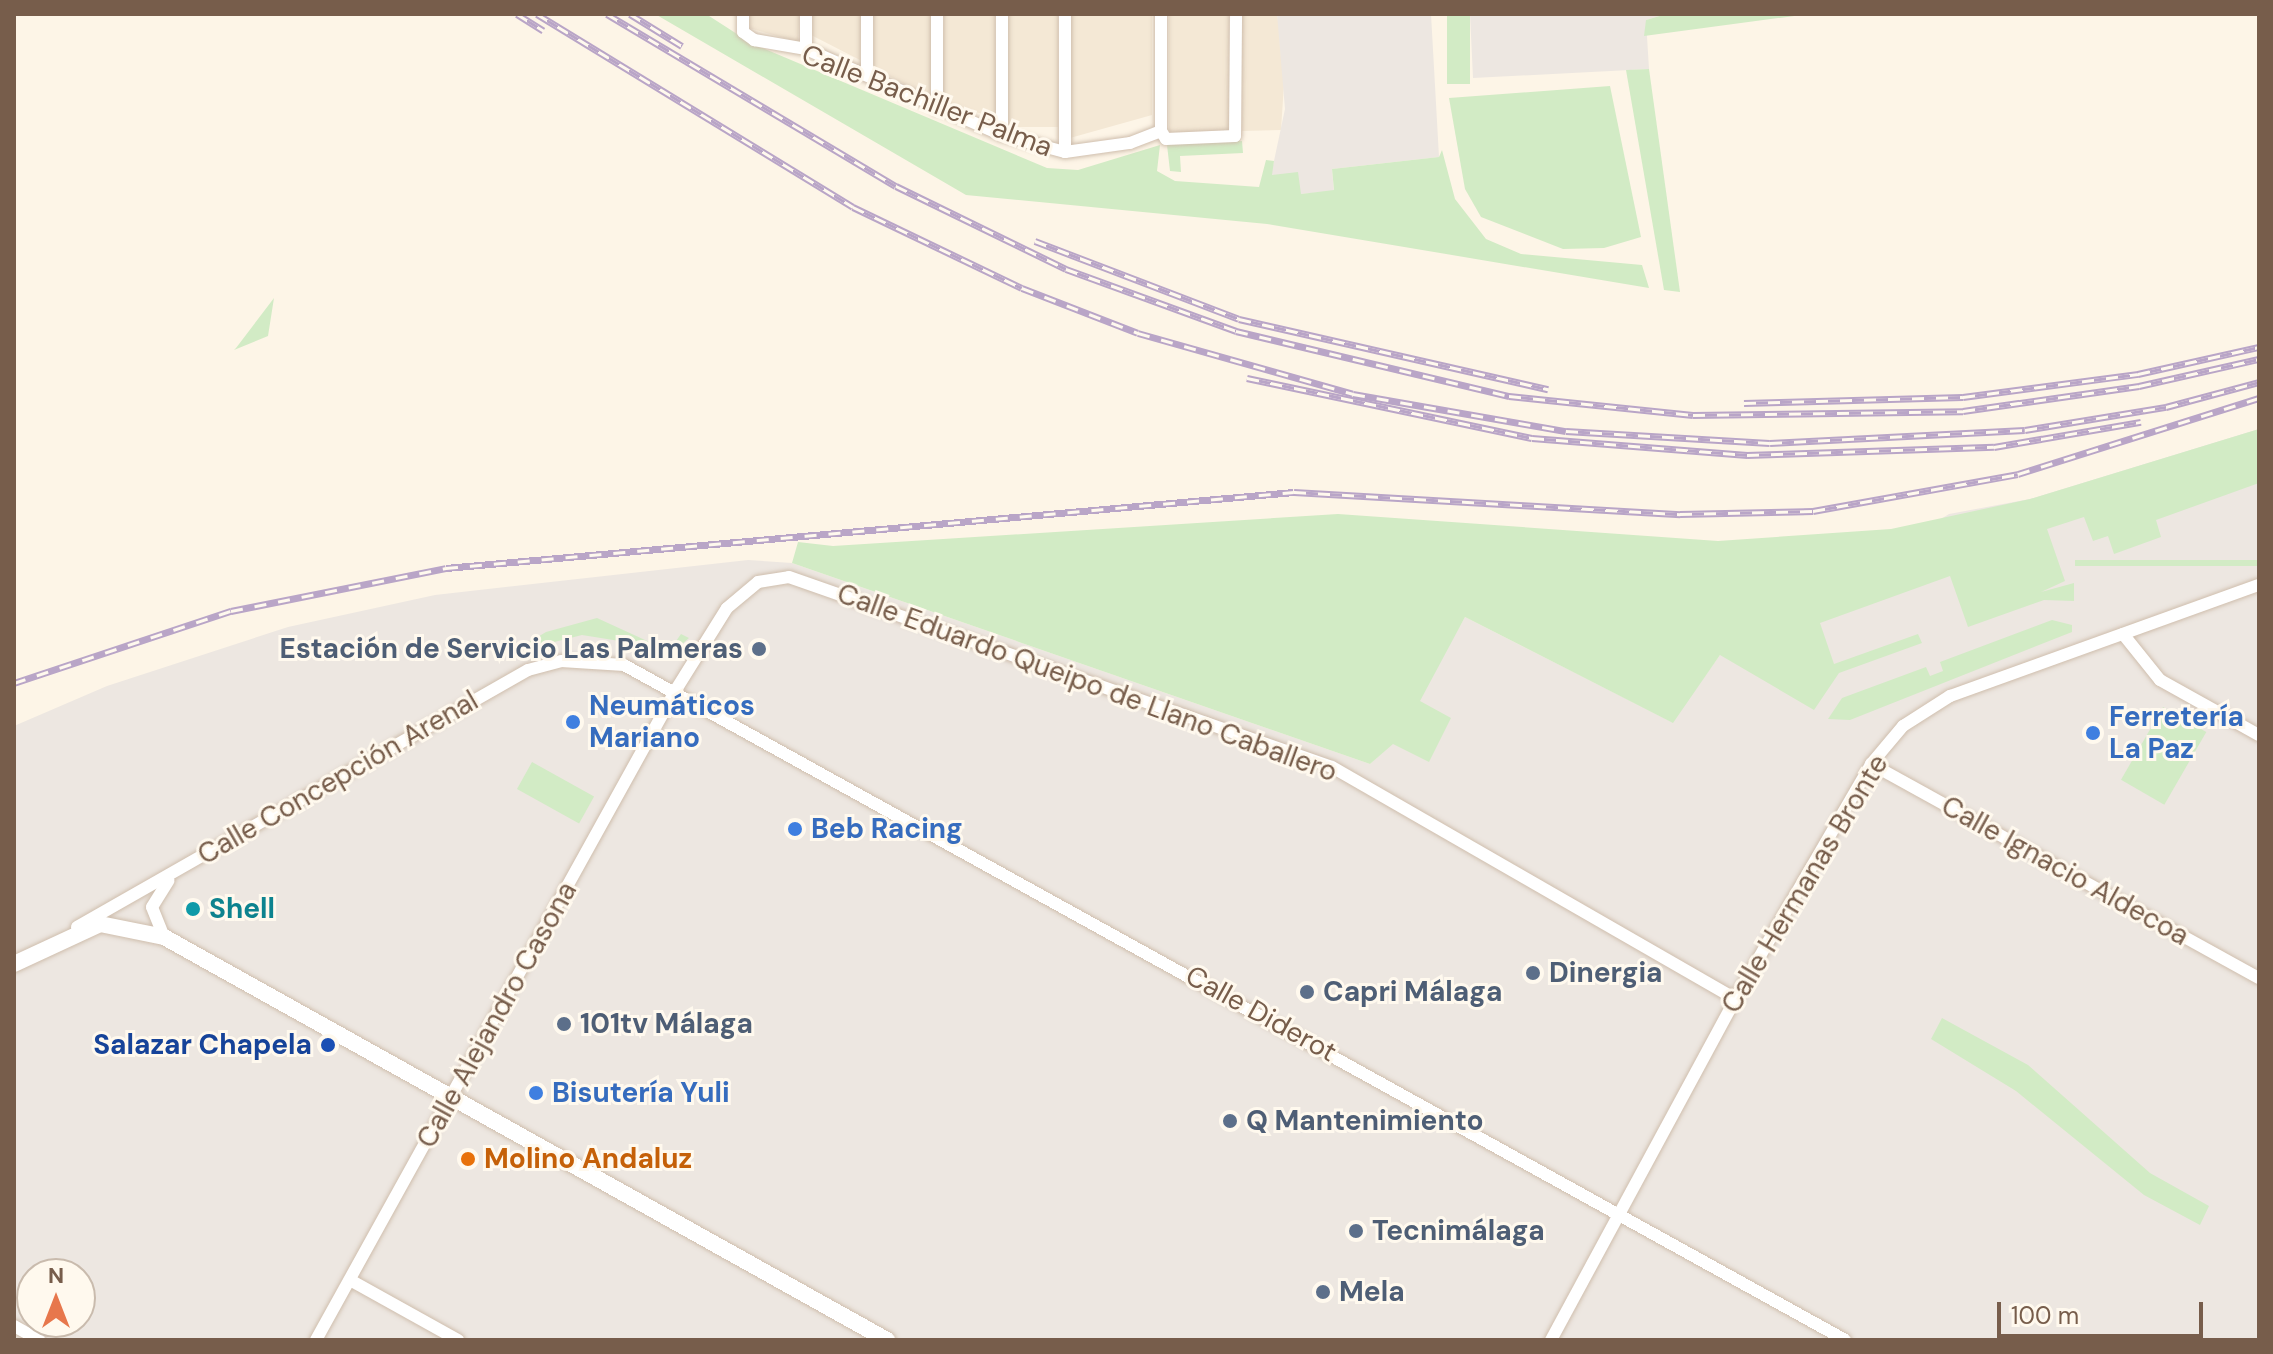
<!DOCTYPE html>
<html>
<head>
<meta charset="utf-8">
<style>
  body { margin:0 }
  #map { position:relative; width:2273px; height:1354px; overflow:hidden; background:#fdf5e7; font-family:"DM Sans",sans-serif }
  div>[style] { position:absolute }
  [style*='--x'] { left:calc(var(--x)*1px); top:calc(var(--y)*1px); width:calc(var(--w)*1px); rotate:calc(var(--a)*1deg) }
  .residential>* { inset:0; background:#f4e8d5; transform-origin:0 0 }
  .industrial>* { inset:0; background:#ede7e1 }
  .green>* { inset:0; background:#d2ebc5; transform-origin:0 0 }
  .roads { filter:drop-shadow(0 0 2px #cfbead) drop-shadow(0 0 2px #cfbead) }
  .street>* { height:12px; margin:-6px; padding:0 6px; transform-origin:6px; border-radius:6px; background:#fff }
  .secondary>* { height:16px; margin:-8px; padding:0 8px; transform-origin:8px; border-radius:8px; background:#fff }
  .rail>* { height:7px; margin-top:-3.5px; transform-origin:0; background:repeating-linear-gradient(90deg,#fff9ee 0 12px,#b9a5c7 0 24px); box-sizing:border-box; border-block:2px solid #b9a5c7 }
  .dots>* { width:22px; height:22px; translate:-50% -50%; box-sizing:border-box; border:4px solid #fff9ee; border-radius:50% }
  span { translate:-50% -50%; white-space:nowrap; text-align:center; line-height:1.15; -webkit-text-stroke:6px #fff9ee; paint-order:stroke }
  .street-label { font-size:28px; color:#775d4b }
  .service-label { font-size:28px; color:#4e5e75; font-weight:700 }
  .right { translate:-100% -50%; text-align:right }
  .left { translate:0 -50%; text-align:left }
  .shop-label { font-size:28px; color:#366cbe; font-weight:700 }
  .culture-label { font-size:28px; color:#0d838f; font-weight:700 }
  .transit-label { font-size:28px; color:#164399; font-weight:700 }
  .food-label { font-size:28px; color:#c56008; font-weight:700 }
  .frame { position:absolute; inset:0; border:16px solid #775d4b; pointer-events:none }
  .north { position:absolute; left:16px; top:1258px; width:80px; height:80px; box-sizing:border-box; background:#fff9ee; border:2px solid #c9bbad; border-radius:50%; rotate:0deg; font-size:22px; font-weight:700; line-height:32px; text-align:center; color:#775d4b }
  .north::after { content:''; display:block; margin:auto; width:28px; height:36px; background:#e7774c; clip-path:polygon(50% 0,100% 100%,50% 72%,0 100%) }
  .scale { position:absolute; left:1997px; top:1302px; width:206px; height:36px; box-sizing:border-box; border:4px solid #775d4b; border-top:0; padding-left:10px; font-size:24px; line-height:28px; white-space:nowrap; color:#775d4b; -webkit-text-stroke:6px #fff9ee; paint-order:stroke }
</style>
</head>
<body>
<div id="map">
  <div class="residential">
    <div style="clip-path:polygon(749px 14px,799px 14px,798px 42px,749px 28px)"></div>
    <div style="clip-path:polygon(811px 14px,861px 14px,860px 60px,811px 35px)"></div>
    <div style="clip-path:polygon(873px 14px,932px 14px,931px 98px,874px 68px)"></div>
    <div style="clip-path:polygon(944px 14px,995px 14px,996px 117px,942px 104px)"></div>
    <div style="left:1007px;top:14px;width:51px;height:113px"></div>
    <div style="clip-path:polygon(1071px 14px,1152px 14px,1152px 115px,1070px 138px)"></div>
    <div style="left:1169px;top:14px;width:60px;height:119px"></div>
    <div style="clip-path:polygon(1241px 14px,1277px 14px,1285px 68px,1281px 130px,1242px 131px)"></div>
  </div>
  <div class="industrial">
    <div style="clip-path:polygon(1277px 14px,1431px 14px,1439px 157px,1332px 169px,1334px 191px,1301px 194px,1271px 175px,1285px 109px)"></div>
    <div style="clip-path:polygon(1470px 14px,1666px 14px,1646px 20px,1649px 69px,1473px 78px)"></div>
    <div style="clip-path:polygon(evenodd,2259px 429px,2259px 1340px,14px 1340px,14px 726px,107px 686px,288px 627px,435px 595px,748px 560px,792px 563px,1370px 764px,1393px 743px,1465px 617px,1672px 722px,1720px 655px,1949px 514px,2030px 499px,2259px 429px,32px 1274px,80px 1274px,80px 1322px,32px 1322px,32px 1274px)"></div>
  </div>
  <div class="green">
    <div style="clip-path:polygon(655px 14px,706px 14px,751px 43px,1047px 168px,1078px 170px,1160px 145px,1157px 171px,1175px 181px,1259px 187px,1266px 160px,1274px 161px,1272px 175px,1298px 172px,1301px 194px,1334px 190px,1332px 169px,1439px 157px,1442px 150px,1455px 199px,1486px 239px,1521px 254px,1642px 265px,1649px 288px,1267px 224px,966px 195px)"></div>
    <div style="left:1447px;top:14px;width:23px;height:70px"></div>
    <div style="clip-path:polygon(1666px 14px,1809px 14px,1644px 36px,1646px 20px)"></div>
    <div style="clip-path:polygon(1649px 69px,1680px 292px,1664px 290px,1626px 70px)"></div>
    <div style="clip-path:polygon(1610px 86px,1641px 237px,1604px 248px,1563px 249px,1481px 217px,1465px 189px,1449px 98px)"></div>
    <div style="clip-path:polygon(1242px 141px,1243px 153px,1180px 156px,1181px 172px,1170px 171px,1167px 145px)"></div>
    <div style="clip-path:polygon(274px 298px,268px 336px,234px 350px,236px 348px)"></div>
    <div style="clip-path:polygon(2259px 429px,2259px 483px,2156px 520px,2161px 537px,2114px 554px,2108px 536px,2093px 541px,2084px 517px,2047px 529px,2065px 581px,2041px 592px,2074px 583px,2074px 601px,2044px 600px,1968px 627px,1950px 576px,1820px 623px,1834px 664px,1918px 634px,1922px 643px,1839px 673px,1814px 710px,1720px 655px,1673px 723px,1465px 617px,1420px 701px,1451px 718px,1429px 762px,1393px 744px,1370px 764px,792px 563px,798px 542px,833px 546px,1338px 514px,1718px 541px,1891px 529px,2030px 499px)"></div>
    <div style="left:2259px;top:560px;width:6px;height:184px;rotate:90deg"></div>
    <div style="clip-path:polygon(597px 618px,669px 651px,681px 634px,689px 638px,666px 658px,638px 644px,582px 635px,511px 653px,546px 632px)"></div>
    <div style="clip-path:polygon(2052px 620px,2072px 625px,2072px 632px,1850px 720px,1828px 719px,1842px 698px,1926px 667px,1930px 676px,1943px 671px,1940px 662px)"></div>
    <div style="left:2163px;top:707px;width:50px;height:84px;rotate:30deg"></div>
    <div style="left:532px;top:762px;width:71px;height:31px;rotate:29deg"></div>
    <div style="clip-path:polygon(1942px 1018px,2028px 1065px,2150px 1173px,2209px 1206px,2200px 1225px,2144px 1195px,2016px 1091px,1931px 1039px)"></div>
  </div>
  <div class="roads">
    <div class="street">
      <div style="--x:743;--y:14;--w:18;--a:90"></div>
      <div style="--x:743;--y:32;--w:14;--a:36"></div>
      <div style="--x:754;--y:40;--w:53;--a:9.8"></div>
      <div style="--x:806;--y:49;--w:214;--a:23.7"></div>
      <div style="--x:1002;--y:135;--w:65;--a:15.1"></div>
      <div style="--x:1065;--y:152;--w:66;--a:-7.9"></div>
      <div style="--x:1130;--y:143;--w:33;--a:-21"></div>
      <div style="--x:806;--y:14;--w:35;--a:90"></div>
      <div style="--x:1002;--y:14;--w:121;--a:90"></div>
      <div style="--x:867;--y:75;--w:61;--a:-90"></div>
      <div style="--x:937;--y:109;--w:95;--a:-90"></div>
      <div style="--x:1161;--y:131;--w:9;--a:58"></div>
      <div style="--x:1166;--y:139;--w:69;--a:-2.5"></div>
      <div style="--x:1235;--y:136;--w:122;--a:-89.5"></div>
      <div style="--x:1161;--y:131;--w:117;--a:-90"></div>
      <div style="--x:1065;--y:152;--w:138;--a:-90"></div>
      <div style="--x:2123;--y:634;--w:59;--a:51.2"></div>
      <div style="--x:2160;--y:680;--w:113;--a:29.1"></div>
      <div style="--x:1871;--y:764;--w:443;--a:28.9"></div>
      <div style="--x:77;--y:927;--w:519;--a:-29.68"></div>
      <div style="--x:528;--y:670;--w:34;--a:-15"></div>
      <div style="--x:561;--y:661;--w:63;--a:3.6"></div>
      <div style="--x:624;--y:665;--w:1395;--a:28.93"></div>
      <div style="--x:164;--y:937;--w:32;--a:-112"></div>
      <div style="--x:152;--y:907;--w:31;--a:-58"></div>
      <div style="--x:350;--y:1280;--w:124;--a:29.1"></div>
      <div style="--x:14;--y:1326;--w:29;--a:29"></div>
      <div style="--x:316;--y:1340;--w:745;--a:-61.03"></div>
      <div style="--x:677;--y:688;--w:94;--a:-58"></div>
      <div style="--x:727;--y:608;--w:40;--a:-40"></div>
      <div style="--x:758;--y:582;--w:31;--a:-9"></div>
      <div style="--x:789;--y:577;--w:575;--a:19.29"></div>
      <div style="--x:1332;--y:767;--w:465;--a:29.9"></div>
      <div style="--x:1551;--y:1340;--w:387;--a:-61.6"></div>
      <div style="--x:1735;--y:999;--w:272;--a:-59.9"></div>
      <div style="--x:1871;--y:764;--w:50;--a:-49.9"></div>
      <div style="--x:1903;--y:726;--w:56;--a:-32.6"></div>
      <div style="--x:1950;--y:696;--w:328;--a:-19.8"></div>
    </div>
    <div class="secondary">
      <div style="--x:14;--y:964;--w:95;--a:-24.9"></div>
      <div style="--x:100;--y:924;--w:65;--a:11.5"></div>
      <div style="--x:164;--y:937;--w:828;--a:29.14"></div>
    </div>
  </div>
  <div class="rail">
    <div style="--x:517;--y:14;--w:31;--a:32"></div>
    <div style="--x:537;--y:14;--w:370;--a:31.4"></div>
    <div style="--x:853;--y:207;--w:187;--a:25.6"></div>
    <div style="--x:1022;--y:288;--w:124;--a:21.2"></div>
    <div style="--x:1138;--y:333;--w:223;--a:15.8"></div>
    <div style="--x:1353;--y:394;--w:216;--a:9.9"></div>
    <div style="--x:1566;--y:431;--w:204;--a:3.4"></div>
    <div style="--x:1770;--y:443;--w:255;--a:-2.9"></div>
    <div style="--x:2025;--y:430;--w:143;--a:-9.3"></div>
    <div style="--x:2166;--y:407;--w:96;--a:-15"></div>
    <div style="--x:607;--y:14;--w:336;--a:30.8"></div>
    <div style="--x:896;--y:186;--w:189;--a:26"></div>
    <div style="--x:1066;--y:269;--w:181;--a:20"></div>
    <div style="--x:1236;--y:331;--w:281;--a:13.4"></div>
    <div style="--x:1509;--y:396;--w:185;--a:5.9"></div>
    <div style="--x:1693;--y:415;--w:270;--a:-0.8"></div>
    <div style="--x:1963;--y:411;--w:178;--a:-8.1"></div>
    <div style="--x:2139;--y:386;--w:123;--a:-12.7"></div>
    <div style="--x:630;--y:14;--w:61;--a:31.6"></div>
    <div style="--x:1035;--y:241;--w:218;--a:20.9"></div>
    <div style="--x:1239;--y:319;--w:317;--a:12.8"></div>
    <div style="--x:1247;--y:378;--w:291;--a:11.9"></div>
    <div style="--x:1532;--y:438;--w:216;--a:4.5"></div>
    <div style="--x:1747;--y:455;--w:247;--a:-1.9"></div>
    <div style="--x:1994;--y:447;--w:149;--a:-9.7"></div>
    <div style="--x:1744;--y:403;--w:219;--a:-1.6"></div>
    <div style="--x:1963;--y:397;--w:177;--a:-7.5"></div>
    <div style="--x:2138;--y:374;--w:124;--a:-12.6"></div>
    <div style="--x:14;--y:683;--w:229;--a:-18.4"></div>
    <div style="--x:231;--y:611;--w:219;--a:-11.3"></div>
    <div style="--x:446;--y:568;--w:851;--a:-5.12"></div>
    <div style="--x:1294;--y:492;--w:387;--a:3.3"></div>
    <div style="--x:1680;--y:514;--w:133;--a:-1.3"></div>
    <div style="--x:1813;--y:511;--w:208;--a:-10.2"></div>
    <div style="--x:2018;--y:474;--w:253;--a:-17.5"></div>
  </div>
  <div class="dots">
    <div style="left:759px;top:649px;background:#5c6f8a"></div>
    <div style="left:573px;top:722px;background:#3f7fe0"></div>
    <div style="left:2093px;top:733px;background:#3f7fe0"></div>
    <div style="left:795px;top:829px;background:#3f7fe0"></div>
    <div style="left:193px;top:909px;background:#0f9aa8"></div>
    <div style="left:1533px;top:973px;background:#5c6f8a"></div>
    <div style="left:1307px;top:992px;background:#5c6f8a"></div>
    <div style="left:564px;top:1024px;background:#5c6f8a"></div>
    <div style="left:328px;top:1045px;background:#1a4fb4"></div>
    <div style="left:536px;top:1093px;background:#3f7fe0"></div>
    <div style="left:1230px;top:1121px;background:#5c6f8a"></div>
    <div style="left:468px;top:1159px;background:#e8710a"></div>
    <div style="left:1356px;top:1231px;background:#5c6f8a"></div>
    <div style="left:1323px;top:1292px;background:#5c6f8a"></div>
  </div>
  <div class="street-label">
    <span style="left:927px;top:101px;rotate:21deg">Calle Bachiller Palma</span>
    <span style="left:1087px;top:683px;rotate:20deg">Calle Eduardo Queipo de Llano Caballero</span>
    <span style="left:338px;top:778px;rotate:-30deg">Calle Concepción Arenal</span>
    <span style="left:2065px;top:871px;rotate:29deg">Calle Ignacio Aldecoa</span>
    <span style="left:1805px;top:884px;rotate:-59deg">Calle Hermanas Bronte</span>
    <span style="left:1261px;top:1014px;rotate:29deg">Calle Diderot</span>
    <span style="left:497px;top:1015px;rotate:-61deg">Calle Alejandro Casona</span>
  </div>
  <div class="service-label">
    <span class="right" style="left:743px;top:649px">Estación de Servicio Las Palmeras</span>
    <span class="left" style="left:1549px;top:973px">Dinergia</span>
    <span class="left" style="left:1323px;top:992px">Capri Málaga</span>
    <span class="left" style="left:580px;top:1024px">101tv Málaga</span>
    <span class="left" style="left:1246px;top:1121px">Q Mantenimiento</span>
    <span class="left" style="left:1372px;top:1231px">Tecnimálaga</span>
    <span class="left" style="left:1339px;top:1292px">Mela</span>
  </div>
  <div class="shop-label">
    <span class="left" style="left:589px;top:722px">Neumáticos<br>Mariano</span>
    <span class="left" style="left:2109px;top:733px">Ferretería<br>La Paz</span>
    <span class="left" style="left:811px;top:829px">Beb Racing</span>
    <span class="left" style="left:552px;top:1093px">Bisutería Yuli</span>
  </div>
  <div class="culture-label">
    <span class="left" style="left:209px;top:909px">Shell</span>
  </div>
  <div class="transit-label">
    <span class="right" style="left:312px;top:1045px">Salazar Chapela</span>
  </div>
  <div class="food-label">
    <span class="left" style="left:484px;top:1159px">Molino Andaluz</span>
  </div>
  <div class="frame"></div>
  <div class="north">N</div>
  <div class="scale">100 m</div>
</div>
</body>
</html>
